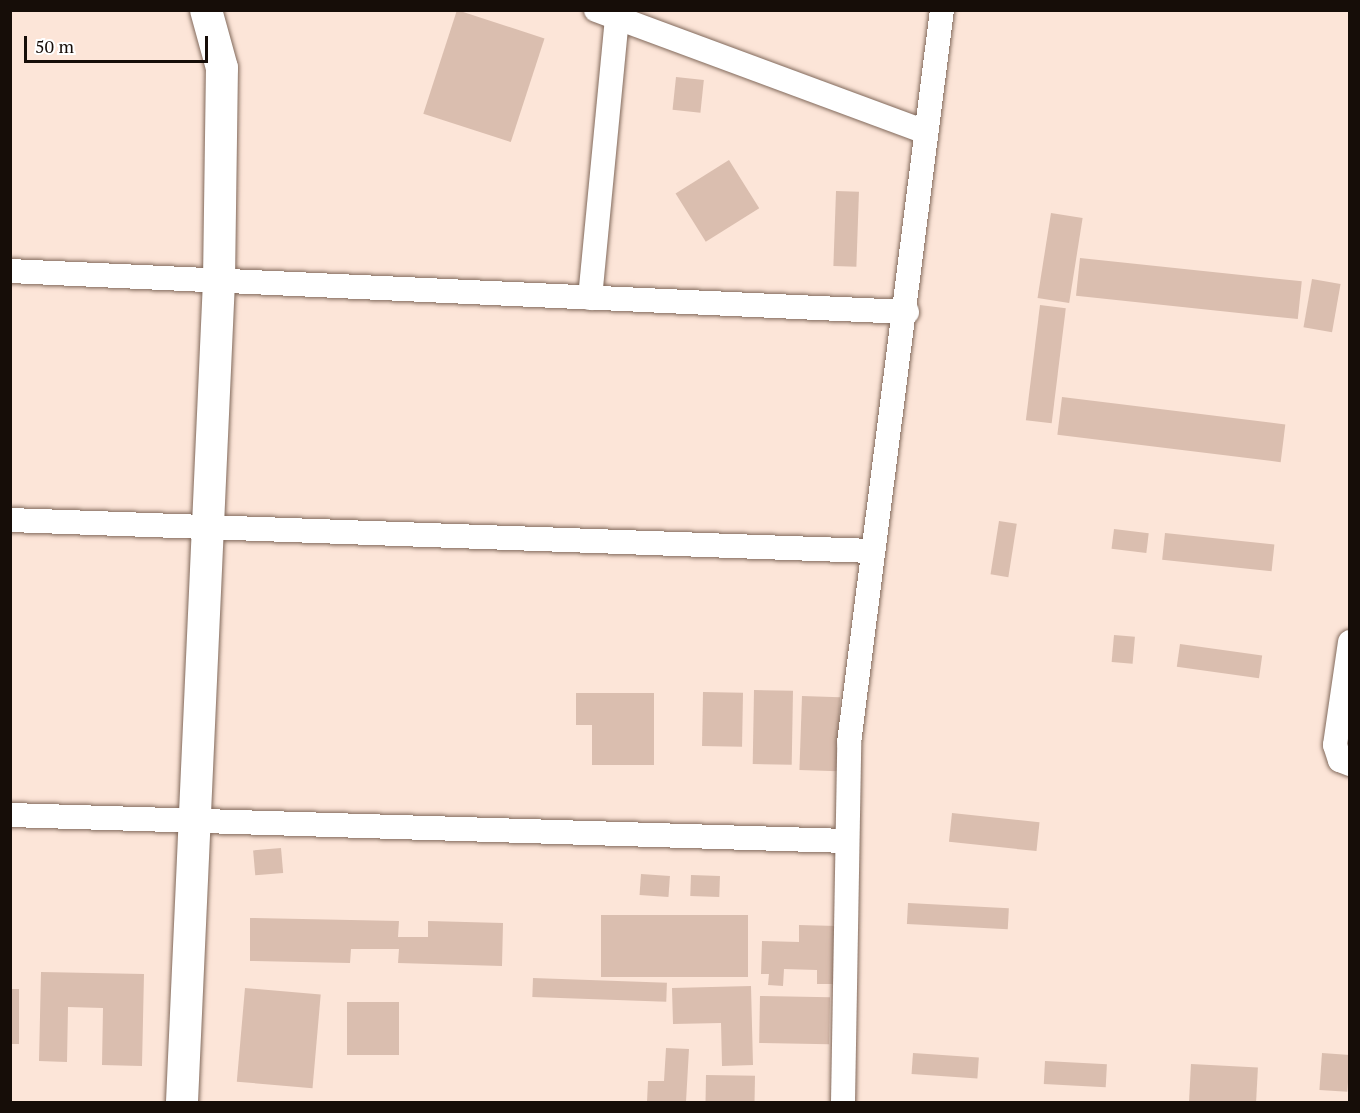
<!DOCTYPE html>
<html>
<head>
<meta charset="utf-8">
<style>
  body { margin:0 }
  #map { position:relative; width:1360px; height:1113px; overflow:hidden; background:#fce5d8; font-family:"PT Serif",serif }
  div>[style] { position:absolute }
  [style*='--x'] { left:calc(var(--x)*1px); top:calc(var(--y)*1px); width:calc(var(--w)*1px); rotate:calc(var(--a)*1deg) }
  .building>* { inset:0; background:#dabeaf; transform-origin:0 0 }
  .roads { filter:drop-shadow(0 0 2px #81695b) drop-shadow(0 0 2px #81695b) }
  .minor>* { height:24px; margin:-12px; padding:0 12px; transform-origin:12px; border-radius:12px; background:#fff }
  .major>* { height:32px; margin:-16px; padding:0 16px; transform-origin:16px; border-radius:16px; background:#fff }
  span { translate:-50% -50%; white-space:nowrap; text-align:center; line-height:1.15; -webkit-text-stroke:5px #fff; paint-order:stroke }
  .frame { position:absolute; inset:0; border:12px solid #160d08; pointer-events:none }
  .scale { position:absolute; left:24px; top:36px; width:184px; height:27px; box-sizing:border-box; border:3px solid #160d08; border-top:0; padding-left:8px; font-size:18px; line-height:21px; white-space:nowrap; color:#160d08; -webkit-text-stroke:4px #fff; paint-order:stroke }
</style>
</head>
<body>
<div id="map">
  <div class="building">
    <div style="left:457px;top:10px;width:92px;height:109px;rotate:18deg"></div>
    <div style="left:676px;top:77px;width:28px;height:33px;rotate:6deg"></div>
    <div style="left:729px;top:160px;width:57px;height:63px;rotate:58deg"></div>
    <div style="left:836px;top:191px;width:23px;height:75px;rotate:2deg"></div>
    <div style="left:1051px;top:213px;width:32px;height:86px;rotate:9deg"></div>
    <div style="left:1080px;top:258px;width:223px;height:38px;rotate:6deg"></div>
    <div style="left:1312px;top:279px;width:29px;height:49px;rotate:10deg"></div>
    <div style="left:1040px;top:305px;width:26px;height:116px;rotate:7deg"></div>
    <div style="left:1062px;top:397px;width:225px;height:38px;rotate:7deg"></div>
    <div style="left:999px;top:521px;width:18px;height:54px;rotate:9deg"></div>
    <div style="left:1114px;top:529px;width:35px;height:20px;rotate:7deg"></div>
    <div style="left:1165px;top:533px;width:110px;height:27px;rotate:6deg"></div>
    <div style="left:1114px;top:635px;width:21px;height:27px;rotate:5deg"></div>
    <div style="left:1180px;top:644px;width:83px;height:23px;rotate:8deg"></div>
    <div style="left:754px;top:690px;width:39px;height:74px;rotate:1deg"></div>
    <div style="left:703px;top:692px;width:40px;height:54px;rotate:1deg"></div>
    <div style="clip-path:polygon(576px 693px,654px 693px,654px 765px,592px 765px,592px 725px,576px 725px)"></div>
    <div style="left:802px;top:696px;width:38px;height:74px;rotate:2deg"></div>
    <div style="left:952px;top:813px;width:88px;height:29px;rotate:6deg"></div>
    <div style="left:281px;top:848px;width:25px;height:28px;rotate:85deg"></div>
    <div style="left:641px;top:874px;width:29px;height:21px;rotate:4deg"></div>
    <div style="left:691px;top:875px;width:29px;height:21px;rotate:2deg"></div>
    <div style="left:908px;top:903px;width:101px;height:21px;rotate:3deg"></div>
    <div style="left:601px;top:915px;width:147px;height:62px"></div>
    <div style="clip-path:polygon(250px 918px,399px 921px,398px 937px,428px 937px,428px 921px,503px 923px,502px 966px,398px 963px,399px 949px,351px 949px,350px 963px,250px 961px)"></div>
    <div style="clip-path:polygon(799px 925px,837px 926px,835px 984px,817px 984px,817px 970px,784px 969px,783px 986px,768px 985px,769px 974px,761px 974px,762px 941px,799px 942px)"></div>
    <div style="clip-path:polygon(41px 972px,144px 974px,142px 1066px,102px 1065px,103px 1008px,68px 1007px,67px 1062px,39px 1061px)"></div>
    <div style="left:533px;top:978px;width:134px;height:19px;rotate:2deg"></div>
    <div style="clip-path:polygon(751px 986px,753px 1065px,722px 1066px,721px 1023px,673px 1024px,672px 988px)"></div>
    <div style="left:245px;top:988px;width:76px;height:94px;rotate:5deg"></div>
    <div style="left:10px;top:989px;width:9px;height:55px"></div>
    <div style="left:760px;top:996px;width:70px;height:47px;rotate:1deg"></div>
    <div style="left:347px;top:1002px;width:52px;height:53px"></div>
    <div style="clip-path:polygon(666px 1048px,689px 1049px,686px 1102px,647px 1102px,648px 1081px,664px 1081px)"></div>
    <div style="left:913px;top:1053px;width:66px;height:21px;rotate:4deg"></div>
    <div style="left:1322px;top:1053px;width:28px;height:37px;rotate:4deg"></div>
    <div style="left:1045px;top:1061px;width:62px;height:23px;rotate:3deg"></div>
    <div style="left:1191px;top:1064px;width:67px;height:37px;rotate:3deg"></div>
    <div style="left:706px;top:1075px;width:49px;height:27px;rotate:1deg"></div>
  </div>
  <div class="roads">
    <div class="minor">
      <div style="--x:596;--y:10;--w:351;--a:20.3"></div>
      <div style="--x:10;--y:271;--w:898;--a:2.62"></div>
      <div style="--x:590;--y:298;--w:281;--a:-84.5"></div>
      <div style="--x:10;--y:520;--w:861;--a:2.06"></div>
      <div style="--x:1350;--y:642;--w:104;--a:98.3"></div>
      <div style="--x:1335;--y:745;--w:16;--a:72"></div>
      <div style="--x:1340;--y:760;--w:11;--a:22"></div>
      <div style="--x:10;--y:815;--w:836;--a:1.78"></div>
      <div style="--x:843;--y:1102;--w:359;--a:-89"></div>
      <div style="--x:849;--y:743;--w:739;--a:-82.77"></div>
    </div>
    <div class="major">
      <div style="--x:182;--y:1102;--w:822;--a:-87.42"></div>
      <div style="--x:219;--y:281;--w:213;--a:-89.2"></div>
      <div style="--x:222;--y:68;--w:60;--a:-105.4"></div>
    </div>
  </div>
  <div class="frame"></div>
  <div class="scale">50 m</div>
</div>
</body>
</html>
